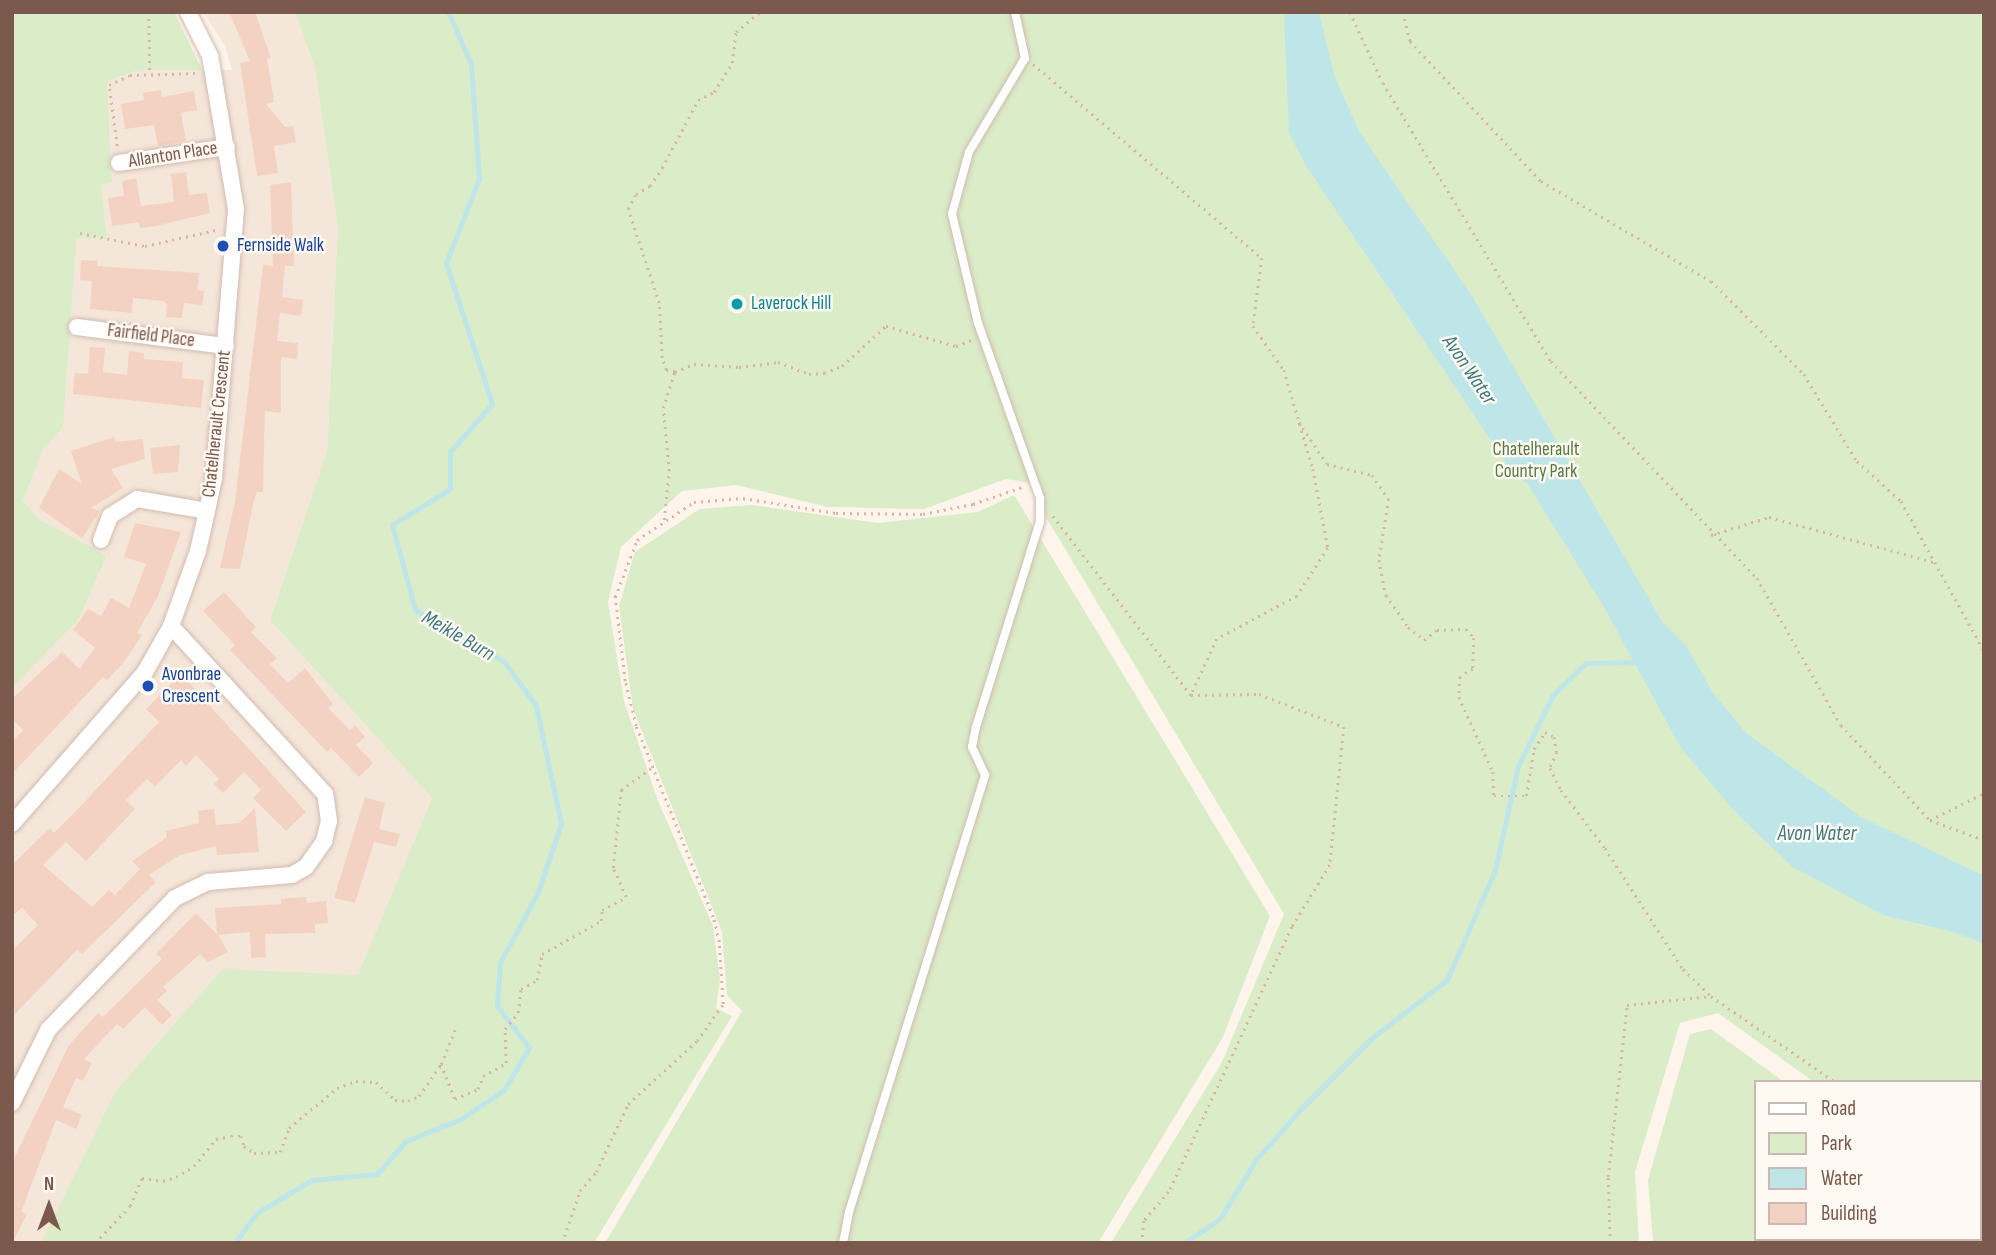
<!DOCTYPE html>
<html>
<head>
<meta charset="utf-8">
<style>
  body { margin:0 }
  #map { position:relative; width:1996px; height:1255px; overflow:hidden; background:#fdf5ec; font-family:"Sofia Sans Condensed",sans-serif }
  div>[style] { position:absolute }
  [style*='--x'] { left:calc(var(--x)*1px); top:calc(var(--y)*1px); width:calc(var(--w)*1px); rotate:calc(var(--a)*1deg) }
  .residential>* { inset:0; background:#f5e6da }
  .green>* { inset:0; background:#daecc8 }
  .water>* { inset:0; background:#bee6e9 }
  .stream>* { height:4.5px; margin:-2.25px; padding:0 2.25px; transform-origin:2.25px; border-radius:2.25px; background:#bee6e9 }
  .building>* { inset:0; background:#f4d2c2 }
  .path>* { height:2.5px; margin-top:-1.25px; transform-origin:0; background:repeating-linear-gradient(90deg,#dab5a4 0 2px,transparent 0 7px) }
  .roads { filter:drop-shadow(0 0 2px #d1bbb0) drop-shadow(0 0 2px #d1bbb0) }
  .service>* { height:8px; margin:-4px; padding:0 4px; transform-origin:4px; border-radius:4px; background:#fff }
  .minor>* { height:16px; margin:-8px; padding:0 8px; transform-origin:8px; border-radius:8px; background:#fff }
  .dots>* { width:19px; height:19px; translate:-50% -50%; box-sizing:border-box; border:4px solid #fff9f3; border-radius:50% }
  span { translate:-50% -50%; white-space:nowrap; text-align:center; line-height:1.15; -webkit-text-stroke:5px #fff9f3; paint-order:stroke }
  .street-label { font-size:19px; color:#7b594c }
  .transit-label { font-size:19px; color:#164399 }
  .left { translate:0 -50%; text-align:left }
  .culture-label { font-size:19px; color:#0d838f }
  .park-label { font-size:19px; color:#577a41 }
  .water-label { font-size:21px; color:#3f7a7f; font-style:italic }
  .frame { position:absolute; inset:0; border:14px solid #7b594c; pointer-events:none }
  .legend { position:absolute; left:1754px; top:1080px; width:228px; height:161px; box-sizing:border-box; background:#fff9f3; border:2px solid #cab9b0; margin:0; padding:9px 12px; list-style:none; font-size:21px; color:#7b594c }
  .legend li { display:flex; align-items:center; gap:14px; height:35px }
  .legend b { width:35px; border:2px solid #cab9b0 }
  .north { position:absolute; left:14px; top:1171px; width:70px; height:70px; -webkit-text-stroke:5px #fff9f3; paint-order:stroke; rotate:0deg; font-size:19px; font-weight:700; line-height:28px; text-align:center; color:#7b594c }
  .north::after { content:''; display:block; margin:auto; width:24px; height:32px; background:#7b594c; clip-path:polygon(50% 0,100% 100%,50% 72%,0 100%) }
</style>
</head>
<body>
<div id="map">
  <div class="residential">
    <div style="clip-path:polygon(203px 12px,295px 12px,315px 69px,338px 228px,327px 452px,270px 620px,432px 798px,358px 976px,222px 969px,115px 1092px,41px 1243px,12px 1243px,12px 688px,79px 619px,107px 557px,40px 520px,23px 501px,43px 449px,63px 428px,77px 237px,107px 239px,101px 184px,112px 181px,107px 81px,139px 70px,232px 70px,225px 46px)"></div>
  </div>
  <div class="green">
    <div style="clip-path:polygon(12px 12px,174px 12px,202px 70px,139px 70px,107px 81px,112px 182px,101px 185px,107px 239px,77px 238px,63px 428px,43px 449px,23px 501px,40px 520px,107px 556px,79px 619px,12px 688px)"></div>
    <div style="clip-path:polygon(295px 12px,1984px 12px,1984px 1156px,1980px 1082px,1814px 1082px,1718px 1013px,1680px 1023px,1635px 1172px,1639px 1243px,1111px 1243px,1222px 1062px,1284px 914px,1046px 517px,1041px 485px,1006px 479px,924px 509px,828px 507px,736px 485px,682px 491px,621px 547px,608px 602px,624px 701px,658px 801px,713px 926px,720px 979px,716px 1008px,732px 1016px,594px 1243px,41px 1243px,115px 1092px,222px 969px,358px 975px,432px 798px,270px 620px,327px 452px,338px 228px,315px 69px)"></div>
    <div style="clip-path:polygon(1014px 495px,1270px 916px,1223px 1037px,1098px 1243px,605px 1243px,742px 1011px,727px 995px,722px 932px,633px 709px,619px 606px,635px 552px,700px 509px,751px 505px,878px 523px,978px 512px)"></div>
    <div style="clip-path:polygon(1711px 1029px,1784px 1082px,1756px 1082px,1756px 1239px,1980px 1239px,1980px 1183px,1984px 1243px,1653px 1243px,1648px 1180px,1690px 1034px)"></div>
  </div>
  <div class="water">
    <div style="clip-path:polygon(1284px 12px,1319px 12px,1334px 75px,1360px 133px,1472px 296px,1663px 623px,1687px 647px,1713px 693px,1746px 733px,1861px 817px,1984px 876px,1984px 944px,1951px 931px,1885px 916px,1793px 867px,1737px 814px,1681px 748px,1604px 607px,1527px 483px,1514px 475px,1305px 164px,1289px 133px)"></div>
  </div>
  <div class="stream">
    <div style="--x:235;--y:1243;--w:37;--a:-54"></div>
    <div style="--x:257;--y:1213;--w:64;--a:-31"></div>
    <div style="--x:312;--y:1180;--w:65;--a:-5.3"></div>
    <div style="--x:377;--y:1174;--w:44;--a:-48.7"></div>
    <div style="--x:406;--y:1141;--w:59;--a:-21.8"></div>
    <div style="--x:461;--y:1119;--w:52;--a:-34"></div>
    <div style="--x:504;--y:1090;--w:49;--a:-59.2"></div>
    <div style="--x:529;--y:1048;--w:53;--a:-127.3"></div>
    <div style="--x:497;--y:1006;--w:43;--a:-86"></div>
    <div style="--x:500;--y:963;--w:81;--a:-61.8"></div>
    <div style="--x:538;--y:892;--w:72;--a:-71.3"></div>
    <div style="--x:561;--y:824;--w:121;--a:-102"></div>
    <div style="--x:536;--y:706;--w:54;--a:-126"></div>
    <div style="--x:504;--y:662;--w:103;--a:-149.7"></div>
    <div style="--x:415;--y:610;--w:88;--a:-105.1"></div>
    <div style="--x:392;--y:525;--w:68;--a:-31.8"></div>
    <div style="--x:450;--y:489;--w:37;--a:-90"></div>
    <div style="--x:450;--y:452;--w:64;--a:-48.8"></div>
    <div style="--x:492;--y:404;--w:148;--a:-108.1"></div>
    <div style="--x:446;--y:263;--w:90;--a:-68.6"></div>
    <div style="--x:479;--y:179;--w:115;--a:-94"></div>
    <div style="--x:471;--y:64;--w:57;--a:-113.9"></div>
    <div style="--x:1184;--y:1243;--w:43;--a:-33.7"></div>
    <div style="--x:1220;--y:1219;--w:68;--a:-58.9"></div>
    <div style="--x:1255;--y:1161;--w:69;--a:-48.5"></div>
    <div style="--x:1301;--y:1109;--w:100;--a:-45"></div>
    <div style="--x:1372;--y:1038;--w:95;--a:-37.7"></div>
    <div style="--x:1447;--y:980;--w:120;--a:-66.4"></div>
    <div style="--x:1495;--y:870;--w:107;--a:-77.5"></div>
    <div style="--x:1518;--y:766;--w:79;--a:-63.8"></div>
    <div style="--x:1553;--y:695;--w:46;--a:-44.1"></div>
    <div style="--x:1586;--y:663;--w:49;--a:-1.2"></div>
  </div>
  <div class="building">
    <div style="clip-path:polygon(229px 12px,255px 12px,271px 58px,267px 59px,274px 102px,266px 104px,285px 127px,293px 126px,296px 142px,274px 146px,278px 173px,257px 176px,240px 63px,250px 61px)"></div>
    <div style="clip-path:polygon(161px 90px,162px 97px,194px 91px,197px 110px,181px 113px,186px 141px,158px 146px,154px 125px,125px 129px,121px 104px,144px 100px,143px 93px)"></div>
    <div style="clip-path:polygon(186px 172px,189px 195px,207px 193px,210px 213px,156px 226px,140px 228px,139px 222px,112px 226px,108px 198px,124px 196px,122px 181px,136px 178px,141px 206px,174px 202px,171px 174px)"></div>
    <div style="clip-path:polygon(291px 182px,294px 266px,285px 266px,282px 297px,303px 300px,301px 316px,280px 313px,277px 341px,298px 343px,297px 359px,281px 357px,281px 413px,265px 411px,263px 492px,257px 492px,253px 504px,240px 569px,220px 568px,235px 502px,263px 265px,273px 266px,270px 185px)"></div>
    <div style="clip-path:polygon(81px 260px,97px 261px,97px 266px,199px 273px,197px 290px,204px 291px,202px 305px,184px 303px,182px 318px,166px 317px,167px 304px,163px 301px,133px 298px,132px 313px,90px 309px,92px 281px,80px 280px)"></div>
    <div style="clip-path:polygon(90px 347px,105px 348px,103px 372px,127px 375px,129px 351px,144px 353px,144px 359px,183px 362px,182px 378px,204px 380px,201px 408px,73px 394px,75px 373px,88px 374px)"></div>
    <div style="clip-path:polygon(114px 437px,116px 442px,143px 439px,145px 459px,111px 469px,123px 488px,91px 508px,100px 511px,82px 538px,39px 508px,59px 469px,82px 484px,71px 451px)"></div>
    <div style="clip-path:polygon(180px 445px,178px 472px,153px 474px,150px 448px)"></div>
    <div style="clip-path:polygon(135px 523px,181px 532px,158px 596px,137px 633px,142px 635px,124px 662px,107px 680px,103px 677px,12px 774px,12px 742px,23px 730px,12px 719px,12px 699px,62px 652px,79px 669px,95px 648px,73px 630px,88px 609px,101px 616px,111px 598px,129px 608px,146px 564px,124px 557px)"></div>
    <div style="clip-path:polygon(224px 592px,256px 627px,251px 632px,277px 658px,270px 664px,288px 683px,305px 668px,333px 704px,328px 708px,350px 730px,355px 725px,365px 737px,356px 745px,373px 763px,359px 777px,331px 748px,327px 752px,230px 650px,235px 645px,203px 611px)"></div>
    <div style="clip-path:polygon(181px 674px,306px 812px,286px 831px,253px 798px,261px 790px,244px 772px,223px 793px,214px 784px,219px 779px,196px 755px,186px 766px,181px 760px,155px 787px,147px 779px,126px 800px,135px 809px,86px 861px,66px 842px,43px 865px,92px 907px,109px 890px,115px 895px,140px 869px,132px 861px,167px 837px,166px 831px,199px 823px,198px 811px,214px 809px,216px 825px,239px 823px,255px 808px,259px 852px,217px 855px,216px 846px,180px 855px,149px 875px,156px 882px,82px 954px,77px 950px,12px 1017px,12px 951px,38px 925px,22px 908px,12px 916px,12px 865px,50px 828px,54px 833px,77px 810px,159px 722px,146px 709px)"></div>
    <div style="clip-path:polygon(365px 797px,385px 803px,379px 829px,400px 834px,396px 847px,374px 842px,355px 903px,334px 898px)"></div>
    <div style="clip-path:polygon(306px 897px,307px 903px,326px 901px,328px 923px,315px 924px,315px 933px,265px 934px,266px 957px,251px 958px,250px 932px,218px 935px,228px 952px,208px 962px,200px 954px,163px 987px,167px 991px,157px 1000px,172px 1015px,162px 1025px,145px 1007px,123px 1029px,117px 1024px,84px 1059px,92px 1063px,83px 1081px,76px 1078px,63px 1107px,82px 1115px,76px 1129px,56px 1120px,21px 1212px,27px 1214px,12px 1243px,12px 1163px,69px 1045px,98px 1013px,103px 1017px,162px 959px,156px 954px,196px 913px,217px 934px,215px 908px,281px 904px,281px 899px)"></div>
  </div>
  <div class="path">
    <div style="--x:149;--y:12;--w:62;--a:89.1"></div>
    <div style="--x:1350;--y:12;--w:78;--a:65.1"></div>
    <div style="--x:1383;--y:83;--w:325;--a:58.9"></div>
    <div style="--x:1551;--y:361;--w:299;--a:46.5"></div>
    <div style="--x:1757;--y:578;--w:169;--a:60.3"></div>
    <div style="--x:1841;--y:725;--w:130;--a:46.9"></div>
    <div style="--x:1930;--y:820;--w:58;--a:20.3"></div>
    <div style="--x:1403;--y:12;--w:30;--a:76"></div>
    <div style="--x:1410;--y:41;--w:192;--a:46.9"></div>
    <div style="--x:1541;--y:181;--w:197;--a:30.5"></div>
    <div style="--x:1711;--y:281;--w:132;--a:45"></div>
    <div style="--x:1804;--y:374;--w:102;--a:58.7"></div>
    <div style="--x:1857;--y:461;--w:59;--a:42.3"></div>
    <div style="--x:1901;--y:501;--w:171;--a:61"></div>
    <div style="--x:1033;--y:64;--w:300;--a:40.3"></div>
    <div style="--x:1262;--y:258;--w:69;--a:97.5"></div>
    <div style="--x:1253;--y:326;--w:54;--a:54.8"></div>
    <div style="--x:1284;--y:370;--w:103;--a:73.7"></div>
    <div style="--x:1313;--y:469;--w:80;--a:79.2"></div>
    <div style="--x:1328;--y:548;--w:57;--a:122.9"></div>
    <div style="--x:1297;--y:596;--w:91;--a:151.7"></div>
    <div style="--x:1217;--y:639;--w:62;--a:114.9"></div>
    <div style="--x:117;--y:146;--w:62;--a:-97.5"></div>
    <div style="--x:109;--y:85;--w:23;--a:-25"></div>
    <div style="--x:130;--y:75;--w:69;--a:-1.7"></div>
    <div style="--x:80;--y:233;--w:66;--a:11.3"></div>
    <div style="--x:145;--y:246;--w:77;--a:-12.8"></div>
    <div style="--x:675;--y:372;--w:9;--a:-167"></div>
    <div style="--x:666;--y:370;--w:13;--a:-108"></div>
    <div style="--x:662;--y:358;--w:55;--a:-93.1"></div>
    <div style="--x:659;--y:303;--w:99;--a:-108.3"></div>
    <div style="--x:628;--y:209;--w:17;--a:-62"></div>
    <div style="--x:636;--y:194;--w:16;--a:-30"></div>
    <div style="--x:650;--y:186;--w:22;--a:-56"></div>
    <div style="--x:662;--y:168;--w:77;--a:-62.1"></div>
    <div style="--x:698;--y:100;--w:18;--a:-27"></div>
    <div style="--x:714;--y:92;--w:34;--a:-58"></div>
    <div style="--x:732;--y:63;--w:31;--a:-83"></div>
    <div style="--x:736;--y:32;--w:31;--a:-40"></div>
    <div style="--x:1299;--y:422;--w:50;--a:56.3"></div>
    <div style="--x:1327;--y:464;--w:46;--a:13.7"></div>
    <div style="--x:1372;--y:475;--w:29;--a:55"></div>
    <div style="--x:1389;--y:499;--w:62;--a:99.3"></div>
    <div style="--x:1379;--y:560;--w:36;--a:79"></div>
    <div style="--x:1386;--y:595;--w:39;--a:55"></div>
    <div style="--x:1408;--y:627;--w:21;--a:39"></div>
    <div style="--x:1424;--y:640;--w:16;--a:-38"></div>
    <div style="--x:1437;--y:630;--w:29;--a:-2"></div>
    <div style="--x:1466;--y:629;--w:12;--a:48"></div>
    <div style="--x:1474;--y:638;--w:31;--a:92"></div>
    <div style="--x:1473;--y:669;--w:15;--a:148"></div>
    <div style="--x:1460;--y:677;--w:20;--a:93"></div>
    <div style="--x:1459;--y:697;--w:82;--a:65.6"></div>
    <div style="--x:1493;--y:772;--w:24;--a:88"></div>
    <div style="--x:1494;--y:796;--w:32;--a:0"></div>
    <div style="--x:1526;--y:796;--w:48;--a:-80.3"></div>
    <div style="--x:1534;--y:749;--w:20;--a:-57"></div>
    <div style="--x:1545;--y:732;--w:10;--a:29"></div>
    <div style="--x:1554;--y:737;--w:15;--a:79"></div>
    <div style="--x:1557;--y:752;--w:17;--a:114"></div>
    <div style="--x:1550;--y:768;--w:25;--a:63"></div>
    <div style="--x:1561;--y:790;--w:73;--a:52.8"></div>
    <div style="--x:1605;--y:848;--w:144;--a:57.2"></div>
    <div style="--x:1683;--y:969;--w:39;--a:44"></div>
    <div style="--x:1053;--y:516;--w:226;--a:52.4"></div>
    <div style="--x:1191;--y:695;--w:68;--a:-0.8"></div>
    <div style="--x:1259;--y:694;--w:91;--a:21.2"></div>
    <div style="--x:1344;--y:727;--w:139;--a:95.8"></div>
    <div style="--x:1330;--y:865;--w:73;--a:121.5"></div>
    <div style="--x:1292;--y:927;--w:292;--a:114.9"></div>
    <div style="--x:1169;--y:1192;--w:38;--a:131"></div>
    <div style="--x:1144;--y:1221;--w:22;--a:95"></div>
    <div style="--x:664;--y:520;--w:49;--a:-84.2"></div>
    <div style="--x:669;--y:471;--w:63;--a:-95.4"></div>
    <div style="--x:663;--y:408;--w:38;--a:-72"></div>
    <div style="--x:675;--y:372;--w:21;--a:-23"></div>
    <div style="--x:694;--y:364;--w:45;--a:3.8"></div>
    <div style="--x:739;--y:367;--w:39;--a:-7"></div>
    <div style="--x:778;--y:362;--w:33;--a:21"></div>
    <div style="--x:809;--y:374;--w:15;--a:-4"></div>
    <div style="--x:824;--y:373;--w:19;--a:-21"></div>
    <div style="--x:842;--y:366;--w:59;--a:-42.3"></div>
    <div style="--x:886;--y:326;--w:73;--a:15.9"></div>
    <div style="--x:956;--y:346;--w:17;--a:-21"></div>
    <div style="--x:1711;--y:535;--w:61;--a:-17.2"></div>
    <div style="--x:1769;--y:517;--w:171;--a:15.3"></div>
    <div style="--x:1930;--y:820;--w:60;--a:-26.6"></div>
    <div style="--x:441;--y:1064;--w:42;--a:-67.7"></div>
    <div style="--x:1980;--y:1150;--w:4;--a:27"></div>
    <div style="--x:52;--y:1243;--w:7;--a:-63"></div>
    <div style="--x:95;--y:1243;--w:51;--a:-46.6"></div>
    <div style="--x:130;--y:1206;--w:30;--a:-67"></div>
    <div style="--x:142;--y:1178;--w:21;--a:8"></div>
    <div style="--x:163;--y:1181;--w:14;--a:-17"></div>
    <div style="--x:176;--y:1177;--w:21;--a:-31"></div>
    <div style="--x:194;--y:1166;--w:35;--a:-51"></div>
    <div style="--x:216;--y:1139;--w:15;--a:-11"></div>
    <div style="--x:231;--y:1136;--w:10;--a:0"></div>
    <div style="--x:241;--y:1136;--w:10;--a:73"></div>
    <div style="--x:244;--y:1146;--w:12;--a:35"></div>
    <div style="--x:254;--y:1153;--w:26;--a:-2"></div>
    <div style="--x:280;--y:1152;--w:26;--a:-69"></div>
    <div style="--x:289;--y:1128;--w:62;--a:-39.8"></div>
    <div style="--x:337;--y:1088;--w:20;--a:-20"></div>
    <div style="--x:356;--y:1081;--w:20;--a:3"></div>
    <div style="--x:376;--y:1082;--w:26;--a:43"></div>
    <div style="--x:395;--y:1100;--w:13;--a:4"></div>
    <div style="--x:408;--y:1101;--w:12;--a:-24"></div>
    <div style="--x:419;--y:1096;--w:39;--a:-55"></div>
    <div style="--x:441;--y:1064;--w:38;--a:68"></div>
    <div style="--x:455;--y:1099;--w:25;--a:-23"></div>
    <div style="--x:478;--y:1089;--w:14;--a:-69"></div>
    <div style="--x:483;--y:1076;--w:26;--a:-29"></div>
    <div style="--x:506;--y:1063;--w:34;--a:-92"></div>
    <div style="--x:505;--y:1029;--w:21;--a:-51"></div>
    <div style="--x:518;--y:1013;--w:24;--a:-83"></div>
    <div style="--x:521;--y:989;--w:18;--a:-29"></div>
    <div style="--x:537;--y:980;--w:26;--a:-79"></div>
    <div style="--x:542;--y:954;--w:68;--a:-29.2"></div>
    <div style="--x:601;--y:921;--w:11;--a:-85"></div>
    <div style="--x:602;--y:910;--w:27;--a:-28"></div>
    <div style="--x:626;--y:897;--w:32;--a:-114"></div>
    <div style="--x:613;--y:868;--w:78;--a:-84.1"></div>
    <div style="--x:621;--y:790;--w:37;--a:-36"></div>
    <div style="--x:562;--y:1243;--w:55;--a:-70.9"></div>
    <div style="--x:580;--y:1191;--w:25;--a:-50"></div>
    <div style="--x:596;--y:1172;--w:75;--a:-64.8"></div>
    <div style="--x:628;--y:1104;--w:93;--a:-42.4"></div>
    <div style="--x:697;--y:1041;--w:45;--a:-54.9"></div>
    <div style="--x:723;--y:1004;--w:62;--a:-93.7"></div>
    <div style="--x:719;--y:942;--w:26;--a:-103"></div>
    <div style="--x:713;--y:917;--w:206;--a:-112"></div>
    <div style="--x:636;--y:726;--w:46;--a:-103.7"></div>
    <div style="--x:625;--y:681;--w:85;--a:-96.8"></div>
    <div style="--x:615;--y:597;--w:61;--a:-68.9"></div>
    <div style="--x:637;--y:540;--w:69;--a:-33.7"></div>
    <div style="--x:694;--y:502;--w:49;--a:-4.7"></div>
    <div style="--x:743;--y:498;--w:94;--a:9.2"></div>
    <div style="--x:836;--y:513;--w:87;--a:0.7"></div>
    <div style="--x:923;--y:514;--w:51;--a:-11.3"></div>
    <div style="--x:973;--y:504;--w:55;--a:-19.1"></div>
    <div style="--x:1610;--y:1243;--w:66;--a:-91.7"></div>
    <div style="--x:1608;--y:1177;--w:173;--a:-83.7"></div>
    <div style="--x:1627;--y:1005;--w:84;--a:-6.1"></div>
    <div style="--x:1711;--y:996;--w:151;--a:34.7"></div>
  </div>
  <div class="roads">
    <div class="service">
      <div style="--x:843;--y:1243;--w:32;--a:-79"></div>
      <div style="--x:849;--y:1212;--w:458;--a:-72.7"></div>
      <div style="--x:985;--y:775;--w:31;--a:-115"></div>
      <div style="--x:972;--y:747;--w:20;--a:-79"></div>
      <div style="--x:976;--y:727;--w:215;--a:-72.7"></div>
      <div style="--x:1040;--y:522;--w:24;--a:-90"></div>
      <div style="--x:1040;--y:498;--w:186;--a:-109.5"></div>
      <div style="--x:978;--y:323;--w:112;--a:-103.4"></div>
      <div style="--x:952;--y:214;--w:64;--a:-74.7"></div>
      <div style="--x:969;--y:152;--w:109;--a:-59.2"></div>
      <div style="--x:1025;--y:58;--w:47;--a:-102.3"></div>
    </div>
    <div class="minor">
      <div style="--x:119;--y:163;--w:109;--a:-8.4"></div>
      <div style="--x:77;--y:327;--w:150;--a:7.3"></div>
      <div style="--x:101;--y:540;--w:26;--a:-69"></div>
      <div style="--x:110;--y:516;--w:32;--a:-32"></div>
      <div style="--x:137;--y:499;--w:71;--a:9.7"></div>
      <div style="--x:12;--y:824;--w:202;--a:-48.8"></div>
      <div style="--x:145;--y:672;--w:53;--a:-60.5"></div>
      <div style="--x:171;--y:626;--w:80;--a:-70.2"></div>
      <div style="--x:198;--y:551;--w:41;--a:-77.3"></div>
      <div style="--x:207;--y:511;--w:35;--a:-78"></div>
      <div style="--x:214;--y:477;--w:269;--a:-85.3"></div>
      <div style="--x:236;--y:209;--w:155;--a:-99.6"></div>
      <div style="--x:210;--y:56;--w:49;--a:-116.6"></div>
      <div style="--x:12;--y:1103;--w:81;--a:-63.7"></div>
      <div style="--x:48;--y:1030;--w:183;--a:-46.1"></div>
      <div style="--x:175;--y:898;--w:37;--a:-26"></div>
      <div style="--x:208;--y:882;--w:84;--a:-4.8"></div>
      <div style="--x:292;--y:875;--w:16;--a:-30"></div>
      <div style="--x:306;--y:867;--w:32;--a:-55"></div>
      <div style="--x:324;--y:841;--w:21;--a:-76"></div>
      <div style="--x:329;--y:821;--w:27;--a:-98"></div>
      <div style="--x:325;--y:794;--w:228;--a:-132.5"></div>
    </div>
  </div>
  <div class="dots">
    <div style="left:223px;top:246px;background:#1a4fb4"></div>
    <div style="left:737px;top:304px;background:#0f9aa8"></div>
    <div style="left:148px;top:686px;background:#1a4fb4"></div>
  </div>
  <div class="street-label">
    <span style="left:173px;top:155px;rotate:-9deg">Allanton Place</span>
    <span style="left:151px;top:336px;rotate:7deg">Fairfield Place</span>
    <span style="left:217px;top:424px;rotate:-84deg">Chatelherault Crescent</span>
  </div>
  <div class="transit-label">
    <span class="left" style="left:237px;top:246px">Fernside Walk</span>
    <span class="left" style="left:162px;top:686px">Avonbrae<br>Crescent</span>
  </div>
  <div class="culture-label">
    <span class="left" style="left:751px;top:304px">Laverock Hill</span>
  </div>
  <div class="park-label">
    <span style="left:1536px;top:461px">Chatelherault<br>Country Park</span>
  </div>
  <div class="water-label">
    <span style="left:1469px;top:370px;rotate:56deg">Avon Water</span>
    <span style="left:458px;top:636px;rotate:30deg">Meikle Burn</span>
    <span style="left:1817px;top:834px">Avon Water</span>
  </div>
  <div class="frame"></div>
  <ul class="legend">
  <li><b style="height:9px;background:#fff"></b>Road</li>
  <li><b style="height:19px;background:#daecc8"></b>Park</li>
  <li><b style="height:19px;background:#bee6e9"></b>Water</li>
  <li><b style="height:19px;background:#f4d2c2"></b>Building</li>
  </ul>
  <div class="north">N</div>
</div>
</body>
</html>
